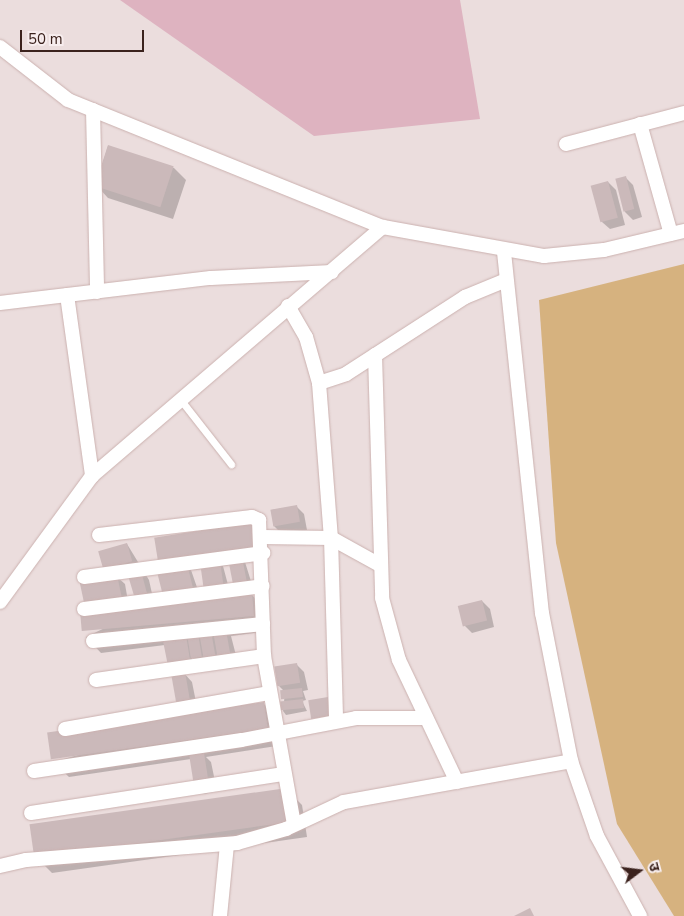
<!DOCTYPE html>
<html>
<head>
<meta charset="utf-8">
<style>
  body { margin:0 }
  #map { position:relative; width:684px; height:916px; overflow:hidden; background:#ebdddd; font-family:"Nunito Sans","Noto Sans Devanagari",sans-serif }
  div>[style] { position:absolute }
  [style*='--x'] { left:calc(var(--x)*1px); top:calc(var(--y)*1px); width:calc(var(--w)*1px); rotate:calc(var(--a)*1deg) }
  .green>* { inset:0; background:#deb3c0 }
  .water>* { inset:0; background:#d6b27f }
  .shadow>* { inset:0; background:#0003 }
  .building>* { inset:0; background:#cbb9ba; transform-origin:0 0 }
  .roads { filter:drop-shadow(0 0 1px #cbb1af) drop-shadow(0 0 1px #cbb1af) }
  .service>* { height:7px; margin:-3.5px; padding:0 3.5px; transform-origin:3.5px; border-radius:3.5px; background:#fff }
  .minor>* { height:14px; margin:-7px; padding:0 7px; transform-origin:7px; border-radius:7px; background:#fff }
  .secondary>* { height:14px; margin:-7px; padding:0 7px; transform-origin:7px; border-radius:7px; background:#fff }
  span { translate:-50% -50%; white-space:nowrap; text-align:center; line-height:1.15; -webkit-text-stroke:4px #f7edee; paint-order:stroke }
  .north { position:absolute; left:614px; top:846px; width:50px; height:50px; -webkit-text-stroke:4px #f7edee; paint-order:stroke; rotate:75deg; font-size:14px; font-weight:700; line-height:20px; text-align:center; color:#3b221d }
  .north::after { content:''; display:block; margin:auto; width:18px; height:22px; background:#3b221d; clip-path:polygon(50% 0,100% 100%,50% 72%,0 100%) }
  .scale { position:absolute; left:20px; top:30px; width:124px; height:22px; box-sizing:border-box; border:2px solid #3b221d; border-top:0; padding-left:6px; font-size:15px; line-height:18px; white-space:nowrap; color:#3b221d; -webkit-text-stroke:4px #f7edee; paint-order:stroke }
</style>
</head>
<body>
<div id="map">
  <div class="green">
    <div style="clip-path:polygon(120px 0,460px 0,480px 119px,314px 136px)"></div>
  </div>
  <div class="water">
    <div style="clip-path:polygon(684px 264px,684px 916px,674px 916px,617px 824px,556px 543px,539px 300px)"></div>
  </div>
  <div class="shadow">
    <div style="clip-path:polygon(108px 146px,174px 168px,186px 180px,173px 219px,108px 198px,96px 185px)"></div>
    <div style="clip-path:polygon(625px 177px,633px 185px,642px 217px,633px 220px,625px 212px)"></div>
    <div style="clip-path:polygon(608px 182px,616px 190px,625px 225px,610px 229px,602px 222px)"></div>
    <div style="clip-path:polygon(296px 506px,304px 514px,307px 530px,282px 534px,274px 526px,272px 510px)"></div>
    <div style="clip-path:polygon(evenodd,265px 535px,268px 559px,245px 562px,254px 591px,249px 592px,267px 610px,269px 631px,231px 636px,239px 667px,227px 669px,192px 658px,193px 664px,183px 672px,192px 682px,197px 707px,186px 710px,178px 702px,165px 645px,101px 653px,86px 637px,146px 608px,129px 572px,116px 576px,125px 584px,129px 607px,93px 612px,105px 569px,127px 544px,149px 580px,155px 607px,213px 599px,202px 569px,191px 570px,200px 596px,158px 572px,265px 535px,230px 565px,243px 595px,231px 596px,223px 566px,230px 565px)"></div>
    <div style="clip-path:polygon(482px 601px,490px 609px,494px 627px,472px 633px,464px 625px,460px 606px)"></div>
    <div style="clip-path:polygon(296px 664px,304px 672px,308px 690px,303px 691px,306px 700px,302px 701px,307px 711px,286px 715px,283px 711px,285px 692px,279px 686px)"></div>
    <div style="clip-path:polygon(263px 703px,279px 719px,283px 745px,206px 757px,211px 762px,217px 791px,204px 794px,196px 786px,191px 759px,69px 777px,53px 762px)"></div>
    <div style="clip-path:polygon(286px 789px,302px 805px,307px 837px,52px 873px,36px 857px)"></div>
  </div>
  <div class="building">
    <div style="left:108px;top:145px;width:69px;height:43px;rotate:18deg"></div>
    <div style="left:626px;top:176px;width:34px;height:11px;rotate:76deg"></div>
    <div style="left:608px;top:181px;width:38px;height:18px;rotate:75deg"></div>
    <div style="left:297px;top:505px;width:17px;height:27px;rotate:80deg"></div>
    <div style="left:253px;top:522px;width:25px;height:100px;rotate:81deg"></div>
    <div style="left:127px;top:543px;width:19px;height:30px;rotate:74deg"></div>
    <div style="left:242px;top:557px;width:26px;height:14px;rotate:79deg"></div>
    <div style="left:220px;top:561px;width:27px;height:20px;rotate:82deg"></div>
    <div style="left:187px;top:564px;width:25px;height:31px;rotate:76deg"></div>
    <div style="clip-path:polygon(141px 571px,148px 597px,135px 599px,127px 572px)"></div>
    <div style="left:117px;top:575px;width:25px;height:38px;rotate:78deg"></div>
    <div style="left:252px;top:592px;width:24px;height:173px;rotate:85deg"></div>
    <div style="left:482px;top:600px;width:21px;height:25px;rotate:76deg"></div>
    <div style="left:226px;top:630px;width:29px;height:13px;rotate:80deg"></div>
    <div style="left:211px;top:631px;width:27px;height:12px;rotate:80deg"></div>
    <div style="left:198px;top:633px;width:24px;height:11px;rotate:81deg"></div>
    <div style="clip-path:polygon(174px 634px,176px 644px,175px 636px,186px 635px,190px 660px,168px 666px,162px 636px)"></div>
    <div style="left:297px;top:663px;width:20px;height:23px;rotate:81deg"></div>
    <div style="left:185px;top:672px;width:28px;height:14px;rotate:80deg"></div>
    <div style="left:302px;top:688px;width:9px;height:22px;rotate:84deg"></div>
    <div style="left:328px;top:697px;width:19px;height:20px;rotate:81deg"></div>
    <div style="left:303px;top:699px;width:9px;height:23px;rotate:84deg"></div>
    <div style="left:264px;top:702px;width:27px;height:219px;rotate:82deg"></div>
    <div style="left:204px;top:753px;width:31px;height:15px;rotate:81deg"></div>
    <div style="left:287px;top:788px;width:34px;height:260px;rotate:82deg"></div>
    <div style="clip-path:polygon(530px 908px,534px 916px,514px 916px)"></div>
  </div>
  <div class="roads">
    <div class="service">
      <div style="--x:180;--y:399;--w:83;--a:51.9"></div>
    </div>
    <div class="minor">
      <div style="--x:93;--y:110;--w:182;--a:88.7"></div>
      <div style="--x:640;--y:124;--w:114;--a:74.3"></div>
      <div style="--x:566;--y:144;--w:122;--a:-14.7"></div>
      <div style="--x:504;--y:252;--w:363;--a:84"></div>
      <div style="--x:542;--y:613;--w:151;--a:78.9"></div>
      <div style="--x:571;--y:761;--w:79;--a:70.9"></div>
      <div style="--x:597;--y:836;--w:91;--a:61.7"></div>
      <div style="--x:67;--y:295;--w:183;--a:82.1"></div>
      <div style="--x:0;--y:303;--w:212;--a:-6.8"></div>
      <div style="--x:211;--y:278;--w:121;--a:-2.8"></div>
      <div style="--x:288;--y:306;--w:36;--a:60"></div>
      <div style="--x:306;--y:337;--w:48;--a:74.2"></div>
      <div style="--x:319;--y:383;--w:155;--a:85.6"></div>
      <div style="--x:331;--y:538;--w:183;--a:88.4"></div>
      <div style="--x:375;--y:355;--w:243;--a:88.3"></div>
      <div style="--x:382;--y:598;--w:64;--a:74.7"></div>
      <div style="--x:399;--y:660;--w:135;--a:64.6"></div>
      <div style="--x:319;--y:383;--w:28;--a:-18"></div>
      <div style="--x:346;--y:374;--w:142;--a:-32.9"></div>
      <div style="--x:465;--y:297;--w:44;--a:-22.5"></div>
      <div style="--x:99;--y:535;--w:154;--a:-6.7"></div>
      <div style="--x:252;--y:517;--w:8;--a:23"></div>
      <div style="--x:259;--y:520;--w:136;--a:87.9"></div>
      <div style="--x:264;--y:656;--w:171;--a:79.9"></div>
      <div style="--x:262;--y:537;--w:69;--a:0.8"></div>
      <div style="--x:331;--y:538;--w:56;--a:28.9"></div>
      <div style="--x:84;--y:577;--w:181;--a:-7.6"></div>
      <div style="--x:0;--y:602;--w:156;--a:-53.9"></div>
      <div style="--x:92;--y:476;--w:383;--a:-40.6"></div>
      <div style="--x:84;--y:609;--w:180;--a:-7.3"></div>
      <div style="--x:93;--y:641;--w:171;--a:-5.7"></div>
      <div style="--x:96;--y:680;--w:170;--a:-8.1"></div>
      <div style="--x:65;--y:729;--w:208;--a:-10"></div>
      <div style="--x:34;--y:771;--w:210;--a:-8.5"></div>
      <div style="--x:242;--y:740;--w:116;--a:-10.9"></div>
      <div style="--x:356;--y:718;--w:70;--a:0"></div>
      <div style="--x:31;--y:813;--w:256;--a:-8.8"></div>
      <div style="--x:0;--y:866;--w:27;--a:-13"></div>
      <div style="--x:26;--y:860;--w:212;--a:-4.6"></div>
      <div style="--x:237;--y:843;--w:51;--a:-15.9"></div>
      <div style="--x:286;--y:829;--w:64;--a:-25"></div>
      <div style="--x:344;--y:802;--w:231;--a:-10.2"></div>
      <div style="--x:220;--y:916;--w:72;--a:-84.4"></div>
    </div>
    <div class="secondary">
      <div style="--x:0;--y:47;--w:86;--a:37.9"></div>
      <div style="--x:68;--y:100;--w:340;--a:22"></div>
      <div style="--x:383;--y:227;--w:164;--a:10.2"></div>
      <div style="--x:544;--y:256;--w:60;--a:-5.7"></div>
      <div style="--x:604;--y:250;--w:82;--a:-13.4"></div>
    </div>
  </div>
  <div class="north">उ</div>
  <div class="scale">50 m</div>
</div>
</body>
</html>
